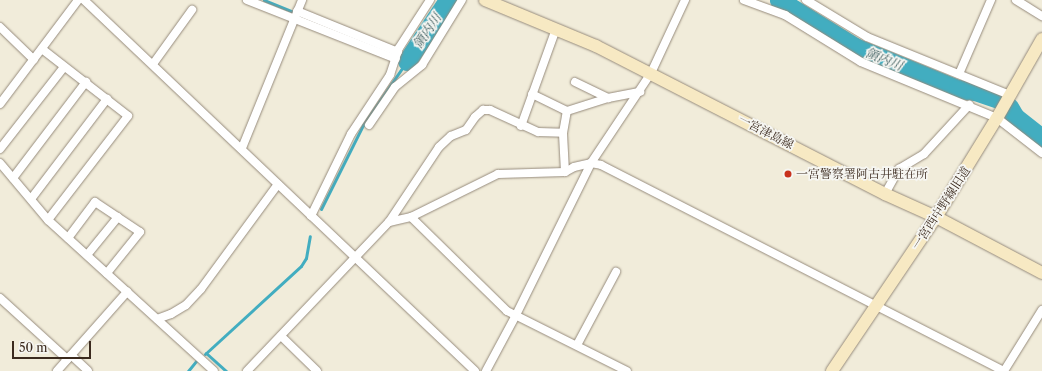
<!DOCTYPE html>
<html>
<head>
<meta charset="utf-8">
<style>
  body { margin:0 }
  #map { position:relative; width:1042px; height:371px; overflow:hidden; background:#f1ecda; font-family:"Libre Caslon Text","Noto Serif JP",serif }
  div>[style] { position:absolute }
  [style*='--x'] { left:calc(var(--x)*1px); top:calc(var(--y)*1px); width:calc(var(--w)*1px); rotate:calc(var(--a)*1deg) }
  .stream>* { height:3px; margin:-1.5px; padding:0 1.5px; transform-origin:1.5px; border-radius:1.5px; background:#42adc0 }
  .river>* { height:19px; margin:-9.5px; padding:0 9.5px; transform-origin:9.5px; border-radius:9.5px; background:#42adc0 }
  .roads { filter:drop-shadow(0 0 1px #968b7c) drop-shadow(0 0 1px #968b7c) }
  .street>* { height:8px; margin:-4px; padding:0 4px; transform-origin:4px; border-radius:4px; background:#fff }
  .secondary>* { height:12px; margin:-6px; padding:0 6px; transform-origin:6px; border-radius:6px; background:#f7e9c3 }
  .dots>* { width:11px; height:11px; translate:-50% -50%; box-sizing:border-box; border:2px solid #f6f6f2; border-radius:50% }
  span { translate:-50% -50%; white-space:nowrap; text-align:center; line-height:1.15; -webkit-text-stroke:3.5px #f6f6f2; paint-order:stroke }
  .street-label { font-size:12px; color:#3b2a1e }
  .poi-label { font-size:12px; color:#3b2a1e }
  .left { translate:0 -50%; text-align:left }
  .water-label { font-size:13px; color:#3e5e5f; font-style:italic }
  .scale { position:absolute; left:12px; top:341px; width:79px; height:18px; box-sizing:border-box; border:2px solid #3b2a1e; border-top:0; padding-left:5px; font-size:12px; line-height:14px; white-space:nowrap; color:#3b2a1e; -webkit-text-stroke:3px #f6f6f2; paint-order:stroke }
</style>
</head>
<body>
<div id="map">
  <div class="stream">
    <div style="--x:264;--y:0;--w:31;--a:22"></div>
    <div style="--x:321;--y:209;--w:94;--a:-63.4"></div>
    <div style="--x:363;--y:125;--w:78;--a:-55.5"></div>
    <div style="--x:407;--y:61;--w:9;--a:-153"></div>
    <div style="--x:206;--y:353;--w:27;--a:42"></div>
    <div style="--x:205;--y:354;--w:130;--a:-42.5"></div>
    <div style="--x:301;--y:266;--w:9;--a:-58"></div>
    <div style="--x:306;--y:258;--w:22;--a:-80"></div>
    <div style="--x:188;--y:371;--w:14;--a:-51"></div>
  </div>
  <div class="river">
    <div style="--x:779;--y:0;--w:89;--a:31.7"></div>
    <div style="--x:855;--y:47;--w:111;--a:22.2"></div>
    <div style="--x:958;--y:89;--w:17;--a:7"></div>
    <div style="--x:975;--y:91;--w:24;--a:19"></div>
    <div style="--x:407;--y:61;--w:73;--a:-56.1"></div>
    <div style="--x:1009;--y:107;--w:12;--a:59"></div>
    <div style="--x:1015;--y:117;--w:34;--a:38"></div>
  </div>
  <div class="roads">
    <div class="street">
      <div style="--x:84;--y:0;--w:539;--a:43.5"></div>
      <div style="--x:247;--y:0;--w:160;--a:21.6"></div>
      <div style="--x:744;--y:0;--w:44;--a:20.1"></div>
      <div style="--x:785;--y:15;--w:89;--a:31.7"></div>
      <div style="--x:861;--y:62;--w:147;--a:22.4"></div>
      <div style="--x:997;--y:118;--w:57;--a:37.9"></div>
      <div style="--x:806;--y:0;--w:71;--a:31.2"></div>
      <div style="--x:867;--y:37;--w:154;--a:22.1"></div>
      <div style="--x:1016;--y:0;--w:31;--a:32"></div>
      <div style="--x:297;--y:11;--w:109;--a:22.1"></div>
      <div style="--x:0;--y:27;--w:47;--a:44.1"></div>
      <div style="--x:42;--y:49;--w:109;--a:37.9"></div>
      <div style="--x:128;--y:116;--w:131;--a:127.6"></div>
      <div style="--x:153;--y:64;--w:67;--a:-54.2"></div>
      <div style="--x:959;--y:74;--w:81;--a:-66.6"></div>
      <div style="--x:575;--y:82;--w:37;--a:26"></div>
      <div style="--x:532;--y:94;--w:39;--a:26"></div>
      <div style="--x:567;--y:111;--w:43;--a:-17.6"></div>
      <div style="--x:608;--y:98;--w:33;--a:-11"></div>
      <div style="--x:0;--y:104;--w:130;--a:-53.1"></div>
      <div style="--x:369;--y:125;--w:46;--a:-55.6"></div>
      <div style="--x:395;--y:87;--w:35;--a:-39"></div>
      <div style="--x:422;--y:65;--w:76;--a:-58.4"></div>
      <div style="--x:521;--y:126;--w:103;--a:-70.2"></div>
      <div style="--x:242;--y:148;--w:160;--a:-67.9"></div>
      <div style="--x:0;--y:149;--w:104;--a:-52"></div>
      <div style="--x:0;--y:163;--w:75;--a:49.9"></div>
      <div style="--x:48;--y:220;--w:224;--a:42.3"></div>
      <div style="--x:565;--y:172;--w:39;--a:-93"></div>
      <div style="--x:563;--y:133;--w:22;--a:-80"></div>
      <div style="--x:13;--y:178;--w:121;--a:-52.8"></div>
      <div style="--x:885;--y:194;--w:29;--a:-61"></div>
      <div style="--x:899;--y:169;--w:29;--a:-31"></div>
      <div style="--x:924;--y:154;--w:67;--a:-47.4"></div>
      <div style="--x:31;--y:199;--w:126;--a:-52.8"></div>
      <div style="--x:311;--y:216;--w:91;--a:-64"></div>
      <div style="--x:351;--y:134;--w:71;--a:-56.5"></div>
      <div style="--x:390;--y:75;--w:28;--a:-72"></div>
      <div style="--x:399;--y:48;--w:57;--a:-57.1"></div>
      <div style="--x:411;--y:217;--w:97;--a:-26.3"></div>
      <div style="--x:498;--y:174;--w:67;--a:-1.7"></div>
      <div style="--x:565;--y:172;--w:10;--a:-29"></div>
      <div style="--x:574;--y:167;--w:17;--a:-13"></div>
      <div style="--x:591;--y:163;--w:10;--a:11"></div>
      <div style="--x:601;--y:165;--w:452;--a:27.1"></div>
      <div style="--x:389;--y:222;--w:90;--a:-56.3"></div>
      <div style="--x:439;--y:147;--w:16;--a:-43"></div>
      <div style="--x:451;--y:136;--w:16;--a:-22"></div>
      <div style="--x:466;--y:130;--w:16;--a:-55"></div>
      <div style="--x:475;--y:117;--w:11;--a:-41"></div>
      <div style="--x:483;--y:110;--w:7;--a:0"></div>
      <div style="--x:490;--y:110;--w:53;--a:24.6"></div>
      <div style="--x:538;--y:132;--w:25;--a:2"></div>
      <div style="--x:68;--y:238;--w:45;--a:-53.1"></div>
      <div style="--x:95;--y:202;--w:54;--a:33.7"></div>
      <div style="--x:140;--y:232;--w:53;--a:128.8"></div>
      <div style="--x:87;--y:255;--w:49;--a:-50.8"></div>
      <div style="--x:0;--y:298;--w:91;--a:42.3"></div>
      <div style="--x:157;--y:319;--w:15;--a:-20"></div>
      <div style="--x:171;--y:314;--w:17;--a:-31"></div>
      <div style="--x:186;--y:305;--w:22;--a:-47"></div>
      <div style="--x:201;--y:289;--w:130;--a:-53.7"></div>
      <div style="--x:281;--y:336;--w:50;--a:44.2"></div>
      <div style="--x:577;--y:345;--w:83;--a:-61.9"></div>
      <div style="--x:71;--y:355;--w:23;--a:43"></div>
      <div style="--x:57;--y:371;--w:106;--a:-48.5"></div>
      <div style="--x:247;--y:371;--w:206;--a:-46.4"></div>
      <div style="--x:389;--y:222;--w:23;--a:-13"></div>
      <div style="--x:411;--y:217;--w:134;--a:44.4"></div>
      <div style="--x:507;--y:311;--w:134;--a:26.6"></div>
      <div style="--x:486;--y:371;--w:64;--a:-61.8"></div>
      <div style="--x:516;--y:315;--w:169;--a:-63.7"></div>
      <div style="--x:591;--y:163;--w:108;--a:-56.3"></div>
      <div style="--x:651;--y:73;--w:81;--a:-65"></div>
      <div style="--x:1004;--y:371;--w:72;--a:-58.1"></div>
    </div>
    <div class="secondary">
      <div style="--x:485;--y:0;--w:120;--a:22.5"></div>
      <div style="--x:596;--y:46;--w:325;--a:27.1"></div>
      <div style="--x:885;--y:194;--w:56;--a:24.3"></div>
      <div style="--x:936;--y:217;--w:120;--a:27.8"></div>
      <div style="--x:832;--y:371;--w:186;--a:-56"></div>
      <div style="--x:936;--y:217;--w:116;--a:-58.4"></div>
      <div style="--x:997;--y:118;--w:91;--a:-60.3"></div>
    </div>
  </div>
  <div class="dots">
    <div style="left:788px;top:174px;background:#c8321e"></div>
  </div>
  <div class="street-label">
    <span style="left:766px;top:132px;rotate:27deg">一宮津島線</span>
    <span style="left:941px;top:208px;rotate:-57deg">一宮西中野線旧道</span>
  </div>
  <div class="poi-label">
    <span class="left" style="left:796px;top:174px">一宮警察署阿古井駐在所</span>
  </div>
  <div class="water-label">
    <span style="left:427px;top:31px;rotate:-56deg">領内川</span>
    <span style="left:884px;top:59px;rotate:22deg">領内川</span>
  </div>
  <div class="scale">50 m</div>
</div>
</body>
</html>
